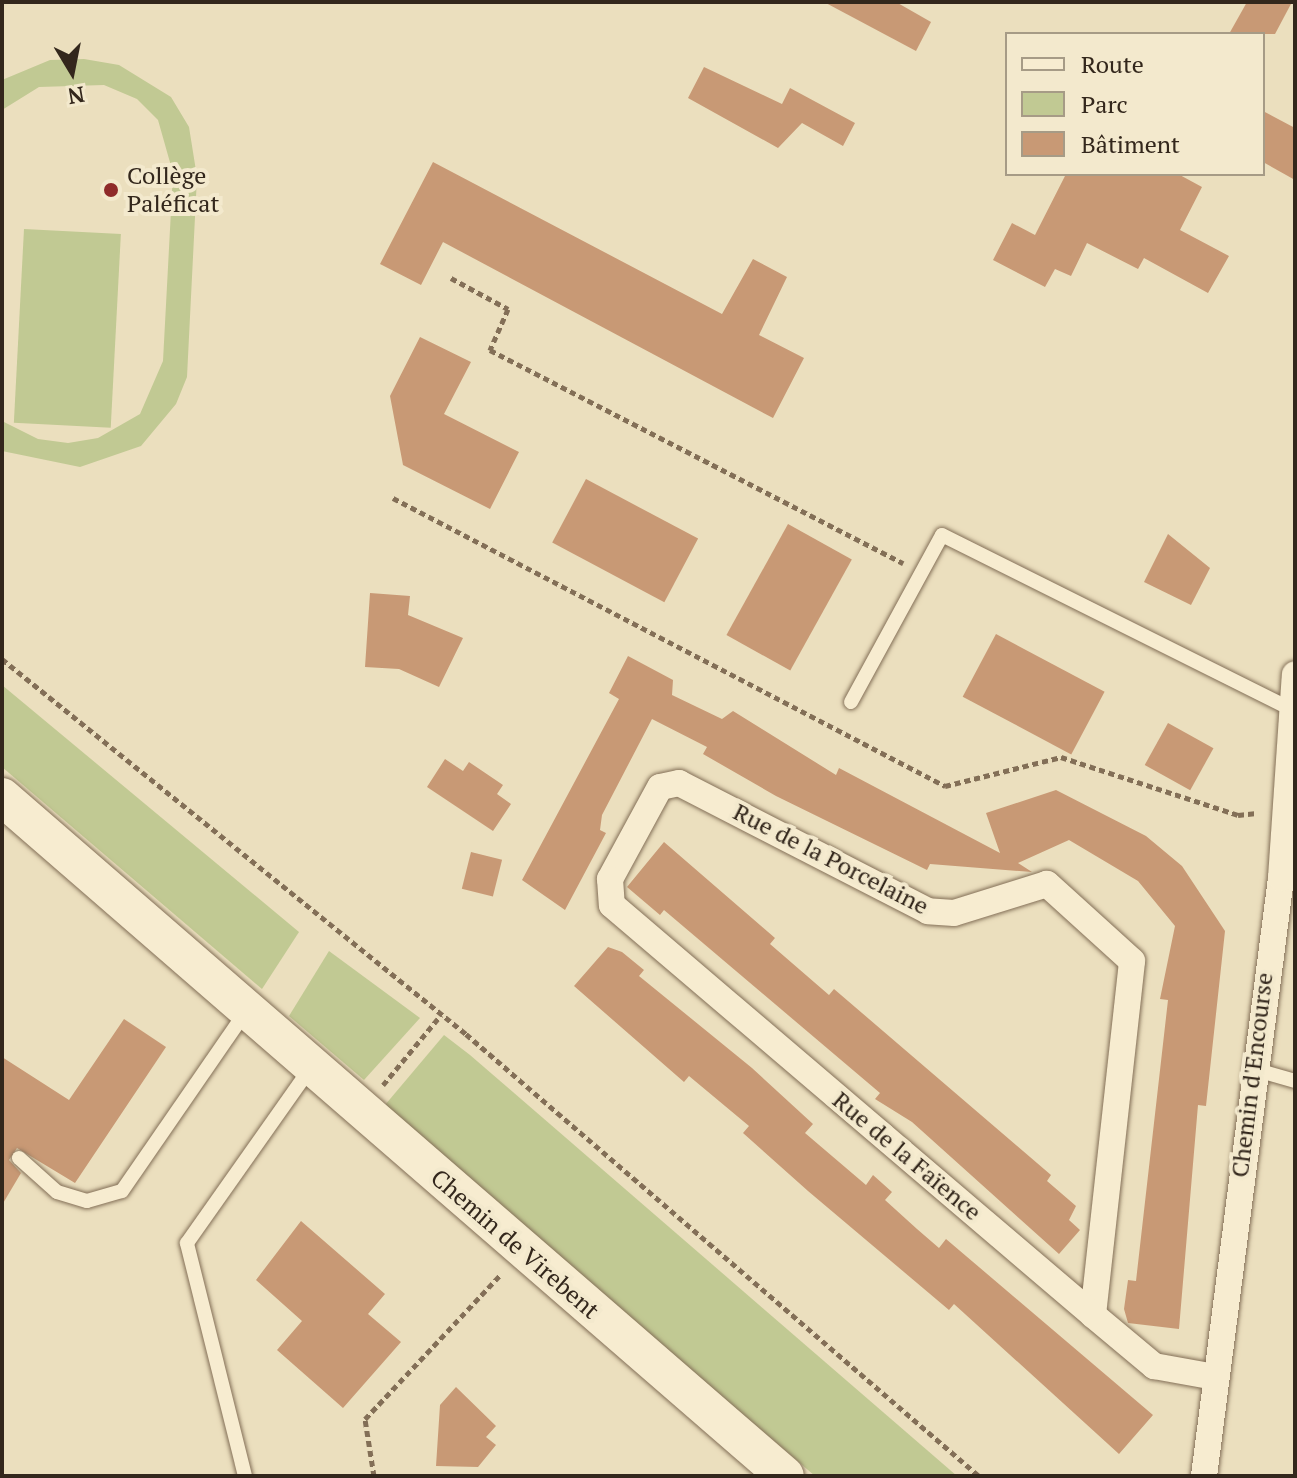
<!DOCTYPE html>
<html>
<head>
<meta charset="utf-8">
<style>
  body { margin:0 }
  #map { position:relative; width:1297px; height:1478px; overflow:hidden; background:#ebdfbe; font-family:"PT Serif",serif }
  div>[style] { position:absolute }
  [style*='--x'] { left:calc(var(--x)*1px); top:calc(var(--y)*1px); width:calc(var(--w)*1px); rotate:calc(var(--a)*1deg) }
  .green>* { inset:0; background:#c1c993; transform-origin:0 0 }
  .building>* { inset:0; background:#c89975; transform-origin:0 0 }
  .path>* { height:5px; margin-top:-2.5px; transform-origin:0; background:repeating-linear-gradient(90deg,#836f57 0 6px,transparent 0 10px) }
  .roads { filter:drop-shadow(0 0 2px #836f57) drop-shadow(0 0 2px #836f57) }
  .lane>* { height:14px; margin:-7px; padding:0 7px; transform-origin:7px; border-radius:7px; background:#f7ecd0 }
  .street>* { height:26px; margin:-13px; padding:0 13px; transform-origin:13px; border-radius:13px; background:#f7ecd0 }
  .secondary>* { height:38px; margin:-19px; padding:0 19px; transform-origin:19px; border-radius:19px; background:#f7ecd0 }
  .dots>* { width:22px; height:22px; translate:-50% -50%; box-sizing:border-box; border:4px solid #f3e9cd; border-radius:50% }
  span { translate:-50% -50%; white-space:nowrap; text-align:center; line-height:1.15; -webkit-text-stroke:8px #f3e9cd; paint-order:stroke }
  .poi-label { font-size:24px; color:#33271c }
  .left { translate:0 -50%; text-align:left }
  .street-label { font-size:24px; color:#33271c }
  .frame { position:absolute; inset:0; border:4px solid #33271c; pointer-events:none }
  .legend { position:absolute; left:1005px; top:32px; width:260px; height:144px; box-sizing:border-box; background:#f3e9cd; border:2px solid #a69b86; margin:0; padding:10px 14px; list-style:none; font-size:24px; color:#33271c }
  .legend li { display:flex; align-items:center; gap:16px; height:40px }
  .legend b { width:40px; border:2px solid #a69b86 }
  .north { position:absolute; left:32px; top:32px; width:80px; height:80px; -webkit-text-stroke:6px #f3e9cd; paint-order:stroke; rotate:170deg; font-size:22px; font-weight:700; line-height:32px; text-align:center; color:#33271c }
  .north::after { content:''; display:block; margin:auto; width:28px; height:36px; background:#33271c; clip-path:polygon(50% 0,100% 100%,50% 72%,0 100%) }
</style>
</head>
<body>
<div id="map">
  <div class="green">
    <div style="clip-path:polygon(84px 59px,119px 65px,171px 97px,189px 127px,197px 177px,187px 377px,176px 404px,141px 446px,80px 467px,2px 451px,2px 421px,38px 439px,68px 443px,98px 438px,140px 414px,163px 361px,173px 173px,158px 120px,137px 99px,104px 85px,39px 87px,2px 110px,2px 80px,50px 60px)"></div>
    <div style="left:24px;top:229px;width:97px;height:194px;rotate:3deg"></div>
    <div style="clip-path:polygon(2px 685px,299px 932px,262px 989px,2px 767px)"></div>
    <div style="clip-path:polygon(329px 951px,420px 1018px,364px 1080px,289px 1016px)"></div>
    <div style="clip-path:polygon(444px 1035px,470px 1055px,957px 1476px,815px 1476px,460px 1173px,385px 1105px)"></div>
  </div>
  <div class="building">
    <div style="clip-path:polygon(824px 2px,896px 2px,931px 22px,916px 51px)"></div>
    <div style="clip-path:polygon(1247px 2px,1292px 2px,1275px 34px,1229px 34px)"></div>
    <div style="clip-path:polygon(704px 67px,782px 104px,790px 88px,855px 123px,843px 146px,802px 123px,778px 148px,688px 98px)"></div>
    <div style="clip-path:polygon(1263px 111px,1295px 128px,1295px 180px,1263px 162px)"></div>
    <div style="clip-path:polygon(433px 162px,722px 314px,753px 259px,787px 277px,759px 335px,804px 358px,773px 418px,443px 242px,421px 285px,380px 264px)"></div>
    <div style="clip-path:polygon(1066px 174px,1178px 174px,1202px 187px,1180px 230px,1229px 256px,1208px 293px,1144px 258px,1138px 269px,1087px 243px,1071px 276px,1055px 269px,1045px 287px,993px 260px,1012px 223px,1035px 235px)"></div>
    <div style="clip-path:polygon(420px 337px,471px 362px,444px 414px,519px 452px,490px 509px,403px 465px,390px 396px)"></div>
    <div style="left:586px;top:479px;width:127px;height:72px;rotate:28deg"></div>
    <div style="left:788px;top:524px;width:73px;height:127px;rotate:29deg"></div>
    <div style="clip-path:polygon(1168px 534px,1210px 568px,1191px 605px,1144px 582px)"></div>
    <div style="clip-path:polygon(370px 593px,410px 596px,408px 615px,463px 638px,439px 687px,399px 669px,365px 667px)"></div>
    <div style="left:996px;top:634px;width:123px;height:71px;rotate:28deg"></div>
    <div style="clip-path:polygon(628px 656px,673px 680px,672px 695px,722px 719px,733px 711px,836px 775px,839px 768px,1000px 853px,986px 813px,1056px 790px,1146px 836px,1182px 866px,1225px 931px,1206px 1106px,1198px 1105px,1179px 1329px,1128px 1323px,1124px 1309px,1128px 1280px,1136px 1281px,1168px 1000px,1160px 999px,1175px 926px,1138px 881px,1069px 840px,1018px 863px,1032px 872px,930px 864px,927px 870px,776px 796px,703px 754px,707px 747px,652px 719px,602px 815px,600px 830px,606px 833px,565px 910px,522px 880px,619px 699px,609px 693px)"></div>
    <div style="left:1168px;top:723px;width:52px;height:48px;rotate:29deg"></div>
    <div style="clip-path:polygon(445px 759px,463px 771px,469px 762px,503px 785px,497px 794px,511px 804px,493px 831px,427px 787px)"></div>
    <div style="clip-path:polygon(664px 842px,775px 938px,770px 944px,829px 995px,834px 989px,1051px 1175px,1047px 1181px,1076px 1206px,1069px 1220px,1080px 1230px,1059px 1254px,912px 1122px,875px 1099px,880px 1093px,664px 910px,660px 915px,627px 887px)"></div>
    <div style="left:471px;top:852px;width:32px;height:38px;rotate:14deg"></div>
    <div style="clip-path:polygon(608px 947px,622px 952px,644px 970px,639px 976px,752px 1068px,813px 1124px,805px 1133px,866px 1185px,873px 1175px,892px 1192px,885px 1200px,917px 1229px,939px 1248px,946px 1239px,1153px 1415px,1119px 1454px,954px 1304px,949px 1310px,808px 1191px,743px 1133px,749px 1126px,689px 1076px,684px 1082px,574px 986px)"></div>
    <div style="clip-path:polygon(124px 1019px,166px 1047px,75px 1183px,17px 1148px,9px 1160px,21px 1173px,2px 1205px,2px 1057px,69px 1100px)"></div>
    <div style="clip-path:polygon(301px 1221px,385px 1294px,368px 1314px,401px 1342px,343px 1408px,277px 1350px,302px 1321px,256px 1280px)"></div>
    <div style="clip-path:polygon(456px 1387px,496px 1426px,486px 1437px,496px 1445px,478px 1467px,436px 1466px,440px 1405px)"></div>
  </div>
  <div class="path">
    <div style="--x:451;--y:278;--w:65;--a:28.5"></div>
    <div style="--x:508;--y:309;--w:45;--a:113.7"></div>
    <div style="--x:490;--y:350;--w:465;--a:27.3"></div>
    <div style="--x:393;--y:498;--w:623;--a:27.55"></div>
    <div style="--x:945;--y:786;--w:120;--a:-14"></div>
    <div style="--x:1061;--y:757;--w:186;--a:18.1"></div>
    <div style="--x:1238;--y:815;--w:19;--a:-6"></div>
    <div style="--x:2;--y:659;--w:597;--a:38.94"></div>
    <div style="--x:466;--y:1034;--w:677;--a:40.75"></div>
    <div style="--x:383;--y:1085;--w:91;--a:-50.4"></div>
    <div style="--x:374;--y:1476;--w:58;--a:-99"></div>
    <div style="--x:365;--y:1419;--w:197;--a:-46.8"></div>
  </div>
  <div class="roads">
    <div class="lane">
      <div style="--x:851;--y:702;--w:190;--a:-61.4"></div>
      <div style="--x:942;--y:535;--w:392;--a:26.5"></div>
      <div style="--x:1253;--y:1069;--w:44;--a:15.9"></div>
      <div style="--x:19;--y:1158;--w:51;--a:41.8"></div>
      <div style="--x:57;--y:1192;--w:31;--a:17"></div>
      <div style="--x:87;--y:1201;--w:36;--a:-16"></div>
      <div style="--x:122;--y:1191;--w:220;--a:-55.4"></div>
      <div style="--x:245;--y:1476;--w:240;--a:-104"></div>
      <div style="--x:187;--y:1243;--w:217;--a:-54.8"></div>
    </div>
    <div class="street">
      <div style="--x:1093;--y:1315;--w:356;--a:-83.7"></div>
      <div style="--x:1132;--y:961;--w:115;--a:-137.8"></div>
      <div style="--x:1047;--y:884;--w:97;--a:162.7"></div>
      <div style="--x:954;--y:913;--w:26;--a:-176"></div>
      <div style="--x:928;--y:911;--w:280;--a:-152.8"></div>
      <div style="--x:679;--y:783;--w:19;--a:168"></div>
      <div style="--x:660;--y:787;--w:105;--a:118.5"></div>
      <div style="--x:610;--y:879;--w:26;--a:86"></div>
      <div style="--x:612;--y:905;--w:632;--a:40.44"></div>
      <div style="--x:1093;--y:1315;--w:80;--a:39.9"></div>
      <div style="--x:1154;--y:1366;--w:62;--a:10.2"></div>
      <div style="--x:1204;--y:1476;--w:603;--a:-82.66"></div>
      <div style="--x:1281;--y:878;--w:204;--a:-86.1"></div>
    </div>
    <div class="secondary">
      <div style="--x:2;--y:797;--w:1036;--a:40.93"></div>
    </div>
  </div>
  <div class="dots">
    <div style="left:111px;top:190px;background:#8f2b2a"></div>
  </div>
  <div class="poi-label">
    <span class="left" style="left:127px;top:190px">Collège<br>Paléficat</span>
  </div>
  <div class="street-label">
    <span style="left:831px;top:859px;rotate:27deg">Rue de la Porcelaine</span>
    <span style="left:1252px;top:1075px;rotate:-83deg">Chemin d'Encourse</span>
    <span style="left:907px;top:1156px;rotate:40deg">Rue de la Faïence</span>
    <span style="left:515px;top:1244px;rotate:41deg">Chemin de Virebent</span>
  </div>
  <div class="frame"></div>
  <ul class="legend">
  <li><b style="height:10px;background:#f7ecd0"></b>Route</li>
  <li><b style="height:22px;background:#c1c993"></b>Parc</li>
  <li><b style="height:22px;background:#c89975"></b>Bâtiment</li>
  </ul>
  <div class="north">N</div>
</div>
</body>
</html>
